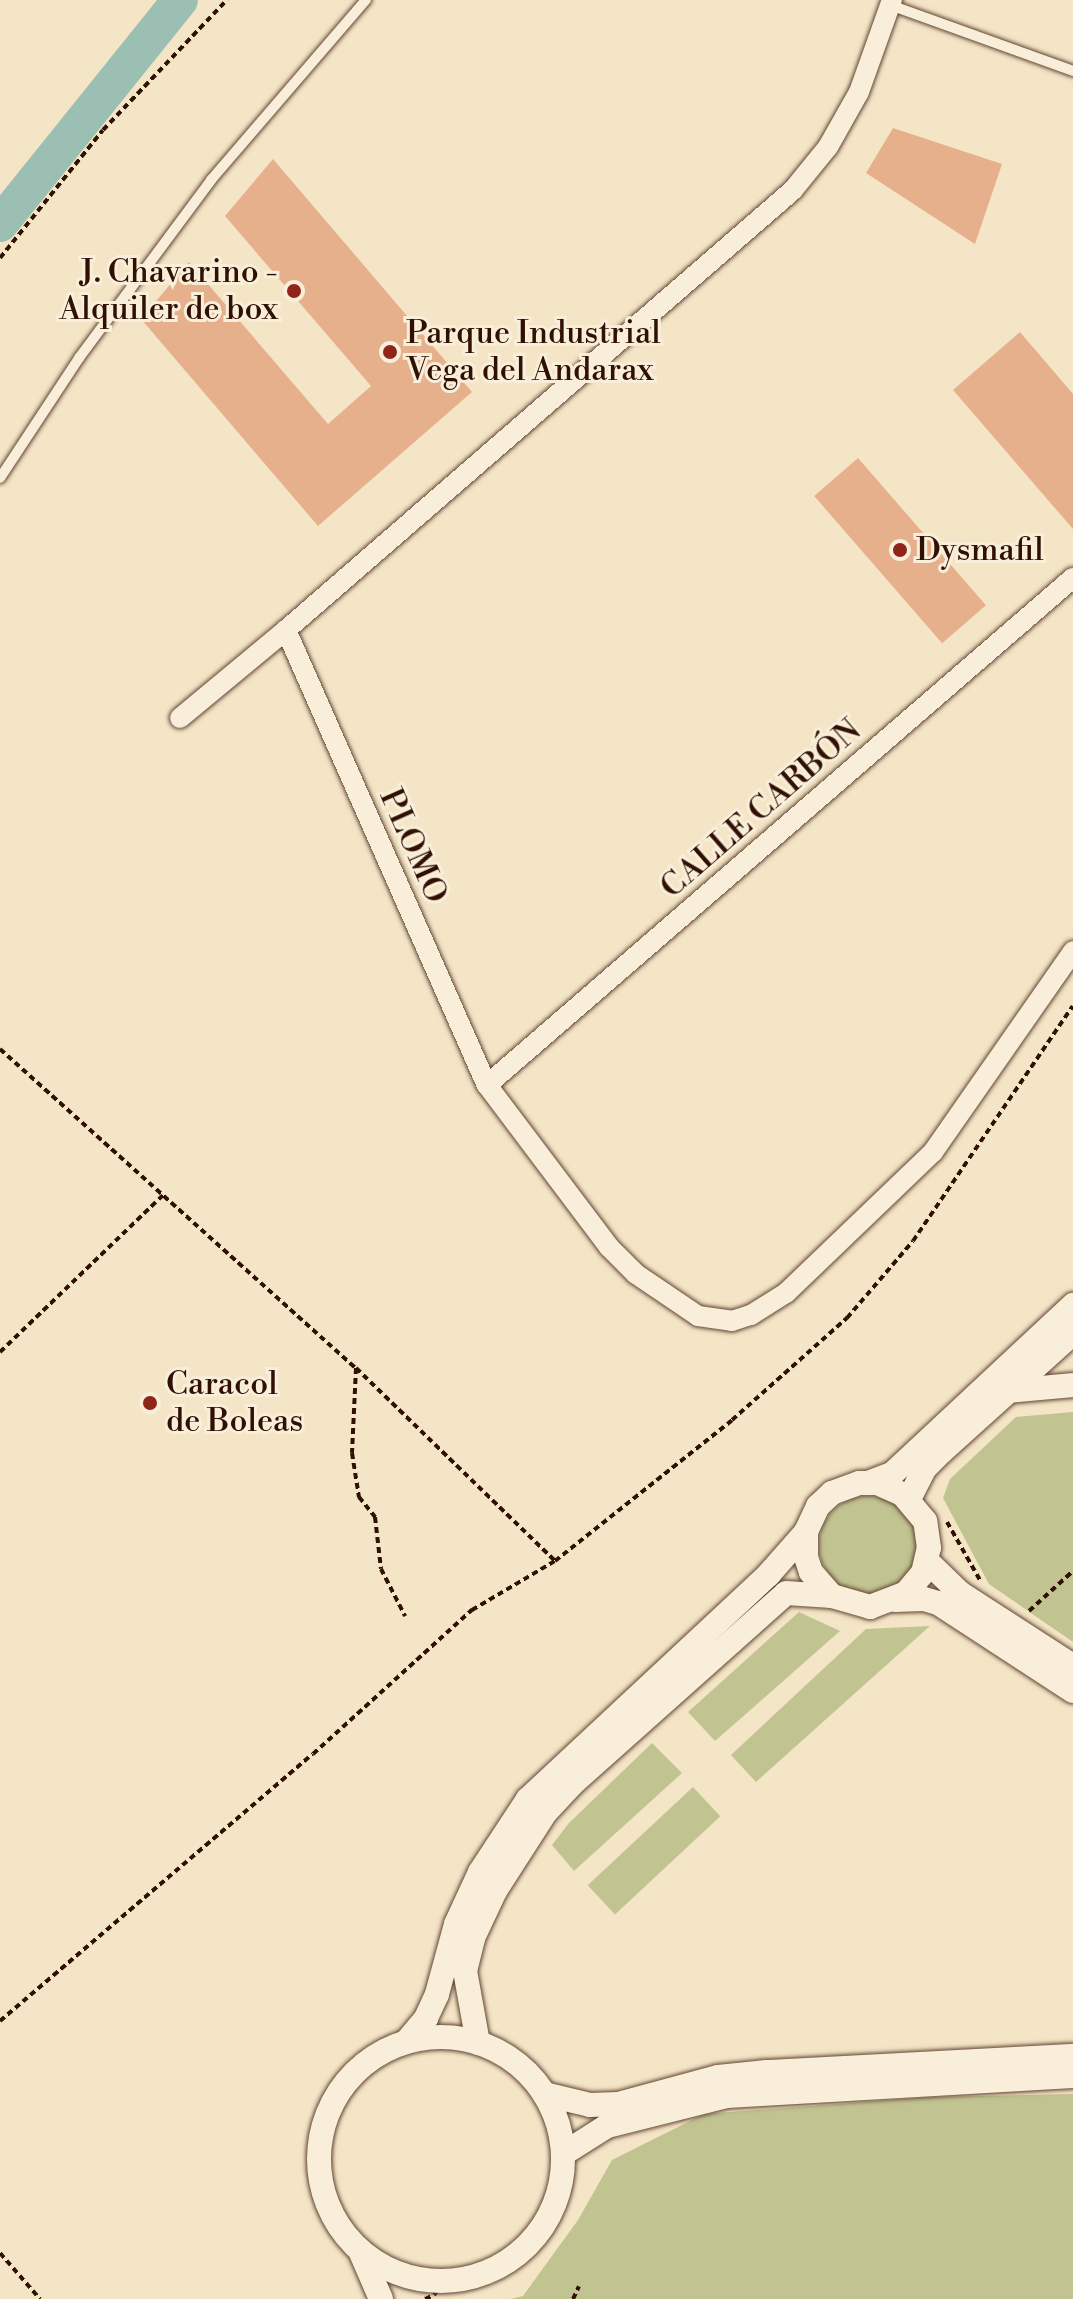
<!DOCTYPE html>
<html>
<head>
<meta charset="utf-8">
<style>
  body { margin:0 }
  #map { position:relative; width:1073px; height:2299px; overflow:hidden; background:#f4e5c6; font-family:"Libre Bodoni",serif }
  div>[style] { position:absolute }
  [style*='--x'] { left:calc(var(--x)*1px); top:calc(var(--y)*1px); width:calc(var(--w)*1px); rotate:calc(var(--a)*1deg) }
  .green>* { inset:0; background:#c1c391; transform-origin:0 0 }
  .round { border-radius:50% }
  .river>* { height:36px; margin:-18px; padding:0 18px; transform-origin:18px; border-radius:18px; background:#9cbfb3 }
  .building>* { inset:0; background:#e7b08d; transform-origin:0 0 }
  .path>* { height:4px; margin-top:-2px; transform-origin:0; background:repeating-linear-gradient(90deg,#301002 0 6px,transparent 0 10px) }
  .roads { filter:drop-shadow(0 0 2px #614533) drop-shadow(0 0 2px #614533) }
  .service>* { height:10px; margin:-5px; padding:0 5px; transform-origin:5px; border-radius:5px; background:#f8eeda }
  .minor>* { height:20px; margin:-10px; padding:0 10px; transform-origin:10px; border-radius:10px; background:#f8eeda }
  .tertiary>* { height:24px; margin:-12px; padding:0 12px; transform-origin:12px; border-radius:12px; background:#f8eeda }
  .tertiary>.ring { margin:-12px; padding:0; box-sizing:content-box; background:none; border:24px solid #f8eeda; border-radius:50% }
  .dots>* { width:22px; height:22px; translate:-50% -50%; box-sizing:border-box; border:4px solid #f8eeda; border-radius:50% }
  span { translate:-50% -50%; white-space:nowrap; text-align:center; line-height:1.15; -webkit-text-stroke:6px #f8eeda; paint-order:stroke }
  .poi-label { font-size:32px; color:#301002 }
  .right { translate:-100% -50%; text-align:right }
  .left { translate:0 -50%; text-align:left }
  .street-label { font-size:32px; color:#301002 }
</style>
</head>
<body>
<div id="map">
  <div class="green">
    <div style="clip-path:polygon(1073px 1412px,1073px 1642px,989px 1584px,943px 1498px,950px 1479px,1016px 1417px)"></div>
    <div class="round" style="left:819px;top:1496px;width:98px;height:98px"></div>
    <div style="clip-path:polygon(799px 1612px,840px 1631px,715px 1741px,688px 1712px)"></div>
    <div style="clip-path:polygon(930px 1626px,756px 1782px,731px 1755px,866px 1629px)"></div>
    <div style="clip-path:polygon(652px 1743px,682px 1773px,574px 1871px,552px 1845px,569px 1823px)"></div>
    <div style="left:693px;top:1787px;width:40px;height:144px;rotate:47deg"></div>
    <div style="clip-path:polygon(1073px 2094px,1073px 2299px,510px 2299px,523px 2296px,578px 2220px,612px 2160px,704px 2114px,932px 2097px)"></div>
  </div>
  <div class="river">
    <div style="--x:0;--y:224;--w:287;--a:-51.2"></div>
  </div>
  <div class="building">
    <div style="clip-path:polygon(893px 128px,1002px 164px,975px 244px,866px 173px)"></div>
    <div style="clip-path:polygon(273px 159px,472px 392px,318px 526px,141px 319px,189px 262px,328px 424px,371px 386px,225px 216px)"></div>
    <div style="clip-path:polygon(1020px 332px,1073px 394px,1073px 529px,953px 390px)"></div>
    <div style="left:858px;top:458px;width:195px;height:58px;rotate:49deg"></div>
  </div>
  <div class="path">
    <div style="--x:0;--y:258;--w:164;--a:-51.2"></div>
    <div style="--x:103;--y:130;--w:180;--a:-46.4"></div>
    <div style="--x:0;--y:1049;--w:478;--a:41.9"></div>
    <div style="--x:356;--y:1368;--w:277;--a:44.1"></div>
    <div style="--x:0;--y:1352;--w:228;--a:-43.9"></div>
    <div style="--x:356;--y:1368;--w:85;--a:92.7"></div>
    <div style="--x:352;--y:1453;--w:45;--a:81"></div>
    <div style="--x:359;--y:1497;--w:26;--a:51"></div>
    <div style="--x:375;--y:1517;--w:52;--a:83.4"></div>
    <div style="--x:381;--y:1569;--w:53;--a:62.9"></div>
    <div style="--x:947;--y:1522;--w:67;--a:60.4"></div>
    <div style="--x:1029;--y:1611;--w:59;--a:-42.3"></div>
    <div style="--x:0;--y:2021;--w:411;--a:-40.5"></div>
    <div style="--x:313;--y:1754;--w:215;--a:-42.2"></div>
    <div style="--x:472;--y:1610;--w:96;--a:-30.6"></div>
    <div style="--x:555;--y:1561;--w:226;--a:-38.5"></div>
    <div style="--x:732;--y:1420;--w:154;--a:-41.6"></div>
    <div style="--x:847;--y:1318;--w:101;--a:-49.4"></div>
    <div style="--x:913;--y:1241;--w:284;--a:-55.8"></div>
    <div style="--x:0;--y:2253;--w:61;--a:49"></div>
    <div style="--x:425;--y:2299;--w:10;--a:-24"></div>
    <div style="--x:434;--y:2295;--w:16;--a:-52"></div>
    <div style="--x:573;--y:2299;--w:14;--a:-65"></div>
  </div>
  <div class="roads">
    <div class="service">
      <div style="--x:890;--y:5;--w:195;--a:19.8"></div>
      <div style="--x:0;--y:478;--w:144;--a:-56.6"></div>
      <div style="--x:79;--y:358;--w:222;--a:-53.4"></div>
      <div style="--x:211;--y:180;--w:238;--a:-49.3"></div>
    </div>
    <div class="minor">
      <div style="--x:286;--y:630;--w:497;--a:66.2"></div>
      <div style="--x:487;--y:1085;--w:203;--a:53"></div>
      <div style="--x:609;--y:1247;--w:38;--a:45"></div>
      <div style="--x:636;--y:1274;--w:75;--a:34.1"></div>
      <div style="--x:698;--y:1316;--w:34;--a:8"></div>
      <div style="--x:732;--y:1321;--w:20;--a:-18"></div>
      <div style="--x:751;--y:1315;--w:41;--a:-32.2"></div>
      <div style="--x:786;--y:1293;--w:204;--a:-43.8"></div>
      <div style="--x:933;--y:1152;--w:245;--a:-55.1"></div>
      <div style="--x:180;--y:718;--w:138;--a:-39.7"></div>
      <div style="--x:286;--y:630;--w:671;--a:-40.95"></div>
      <div style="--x:793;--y:190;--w:55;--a:-50.9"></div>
      <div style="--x:828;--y:147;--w:63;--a:-60.6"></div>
      <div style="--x:859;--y:92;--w:98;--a:-70.3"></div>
      <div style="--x:487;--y:1085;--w:775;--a:-40.87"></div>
    </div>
    <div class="tertiary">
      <div style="--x:1007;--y:1391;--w:66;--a:-5.2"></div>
      <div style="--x:868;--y:1483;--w:26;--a:-21"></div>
      <div style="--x:892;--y:1474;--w:248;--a:-43"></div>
      <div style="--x:909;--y:1499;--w:35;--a:-63"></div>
      <div style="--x:925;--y:1468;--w:23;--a:-45"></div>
      <div style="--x:941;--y:1452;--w:178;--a:-42"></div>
      <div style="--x:927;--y:1561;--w:46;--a:44.1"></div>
      <div style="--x:960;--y:1593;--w:135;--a:32.9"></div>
      <div style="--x:895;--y:1600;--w:29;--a:-2"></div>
      <div style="--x:924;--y:1599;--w:15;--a:16"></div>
      <div style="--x:938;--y:1603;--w:161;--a:33.1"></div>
      <div class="ring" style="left:319px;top:2037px;width:220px;height:220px"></div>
      <div style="--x:407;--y:2041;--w:30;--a:-50"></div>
      <div style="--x:426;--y:2018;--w:26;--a:-65"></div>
      <div style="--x:437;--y:1994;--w:73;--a:-74.8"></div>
      <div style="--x:456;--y:1924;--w:57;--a:-65.2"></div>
      <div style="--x:480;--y:1872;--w:87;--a:-56.7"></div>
      <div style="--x:528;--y:1799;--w:330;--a:-43"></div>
      <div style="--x:769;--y:1574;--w:56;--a:-48.6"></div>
      <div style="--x:478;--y:2043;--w:73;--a:-100.2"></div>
      <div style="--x:465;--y:1971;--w:34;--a:-76"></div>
      <div style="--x:473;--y:1938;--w:52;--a:-64.9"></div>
      <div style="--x:495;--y:1891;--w:93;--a:-57.3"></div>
      <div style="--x:545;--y:1813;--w:41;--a:-47"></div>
      <div style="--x:573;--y:1783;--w:285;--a:-41.7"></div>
      <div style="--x:786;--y:1593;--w:46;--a:3.7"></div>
      <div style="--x:832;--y:1596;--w:40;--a:16"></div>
      <div style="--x:870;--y:1607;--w:39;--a:-21"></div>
      <div style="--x:906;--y:1593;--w:26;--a:-50"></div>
      <div style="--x:923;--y:1573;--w:26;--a:-77"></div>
      <div style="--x:929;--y:1548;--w:27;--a:-98"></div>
      <div style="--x:925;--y:1521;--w:35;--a:-130"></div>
      <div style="--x:902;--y:1494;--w:27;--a:-156"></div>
      <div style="--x:877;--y:1483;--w:18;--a:180"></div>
      <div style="--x:859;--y:1483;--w:29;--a:160"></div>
      <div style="--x:832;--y:1493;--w:19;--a:137"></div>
      <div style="--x:818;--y:1506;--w:29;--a:115"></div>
      <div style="--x:806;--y:1532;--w:25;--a:90"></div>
      <div style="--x:806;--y:1557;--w:16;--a:72"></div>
      <div style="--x:811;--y:1572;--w:32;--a:49"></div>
      <div style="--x:544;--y:2094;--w:47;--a:13.4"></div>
      <div style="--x:590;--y:2105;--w:28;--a:-2"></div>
      <div style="--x:618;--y:2104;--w:104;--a:-15.1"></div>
      <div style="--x:718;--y:2077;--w:49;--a:-5.8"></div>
      <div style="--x:767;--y:2072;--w:306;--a:-3"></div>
      <div style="--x:563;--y:2154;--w:52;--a:-32.5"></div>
      <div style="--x:607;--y:2126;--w:123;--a:-14.1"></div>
      <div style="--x:726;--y:2096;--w:348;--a:-3.3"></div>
      <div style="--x:361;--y:2253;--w:50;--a:66.5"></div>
    </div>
  </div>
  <div class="dots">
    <div style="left:294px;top:291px;background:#8f2418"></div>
    <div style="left:390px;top:352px;background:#8f2418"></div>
    <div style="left:900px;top:550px;background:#8f2418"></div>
    <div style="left:150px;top:1403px;background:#8f2418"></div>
  </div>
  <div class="poi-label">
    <span class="right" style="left:278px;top:291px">J. Chavarino -<br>Alquiler de box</span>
    <span class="left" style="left:406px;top:352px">Parque Industrial<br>Vega del Andarax</span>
    <span class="left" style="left:916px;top:550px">Dysmafil</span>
    <span class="left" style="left:166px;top:1403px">Caracol<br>de Boleas</span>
  </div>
  <div class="street-label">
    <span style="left:761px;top:809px;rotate:-41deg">CALLE CARBÓN</span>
    <span style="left:413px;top:846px;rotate:66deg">PLOMO</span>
  </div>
</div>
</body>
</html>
